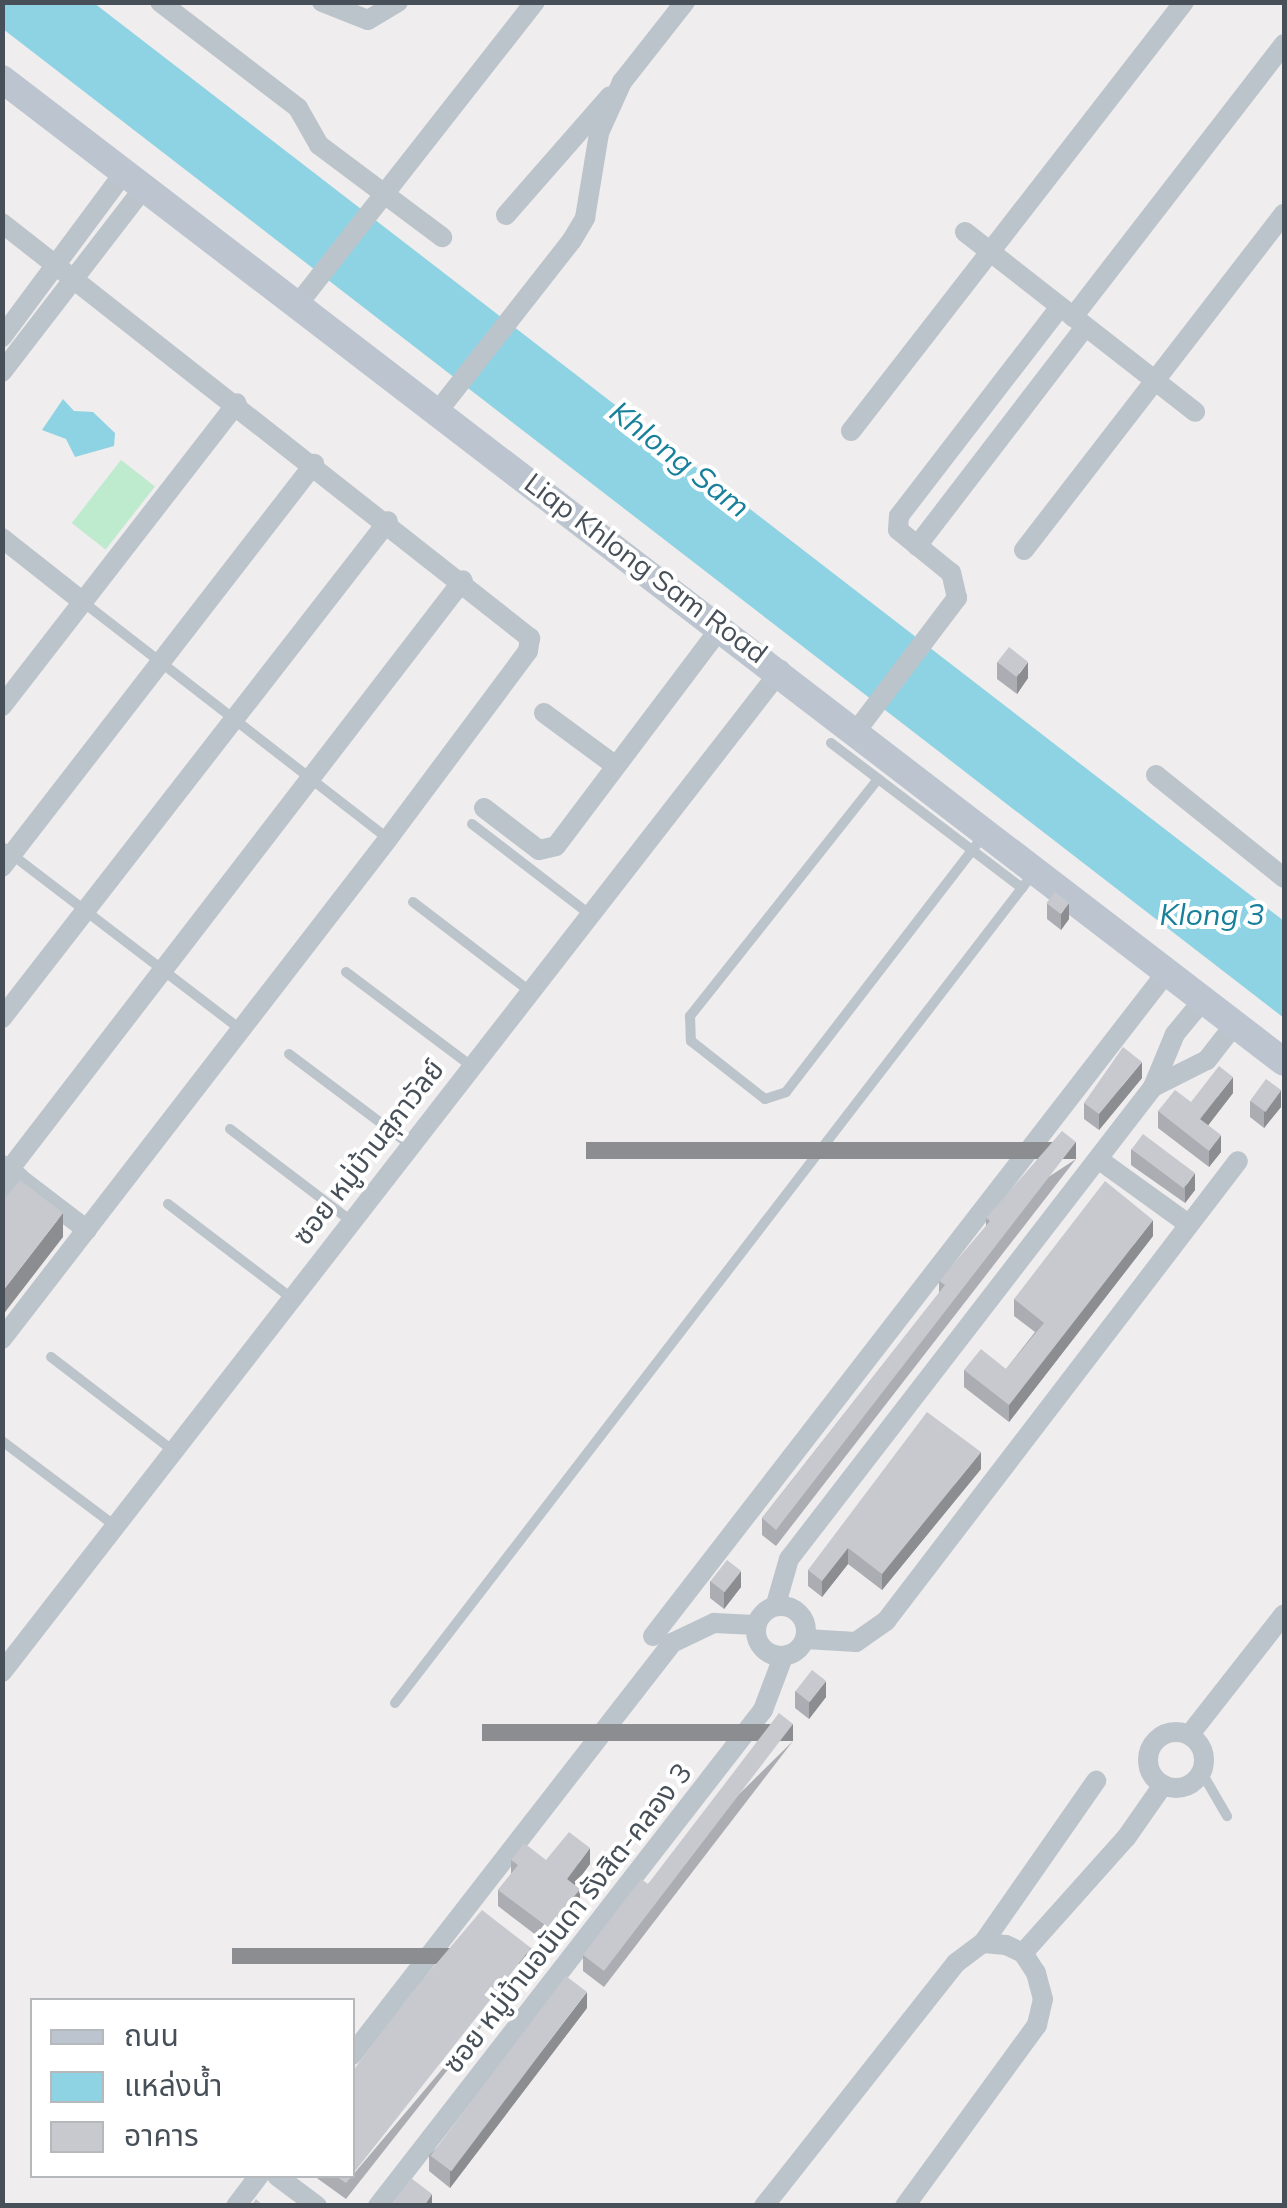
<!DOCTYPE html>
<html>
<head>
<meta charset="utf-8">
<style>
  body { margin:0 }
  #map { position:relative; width:1287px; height:2208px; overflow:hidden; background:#efeded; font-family:Mulish,"Noto Sans Thai",sans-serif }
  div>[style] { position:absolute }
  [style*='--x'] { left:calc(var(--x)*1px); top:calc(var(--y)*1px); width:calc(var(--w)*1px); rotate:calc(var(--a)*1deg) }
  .green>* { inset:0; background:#beeace; transform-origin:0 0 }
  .water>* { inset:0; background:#8ed3e3 }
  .service>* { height:10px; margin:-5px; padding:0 5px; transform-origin:5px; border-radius:5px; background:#bcc4cb }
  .minor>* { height:20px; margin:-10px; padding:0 10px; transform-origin:10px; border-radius:10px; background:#bcc4cb }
  .minor>.ring { margin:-10px; padding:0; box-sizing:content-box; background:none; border:20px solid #bcc4cb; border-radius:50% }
  .secondary>* { height:28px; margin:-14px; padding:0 14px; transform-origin:14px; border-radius:14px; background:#bcc5cf }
  .wall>* { inset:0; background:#abadb2 }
  .shaded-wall>* { inset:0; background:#8b8d91; transform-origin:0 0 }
  .building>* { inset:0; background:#c7c9cf; transform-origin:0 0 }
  span { translate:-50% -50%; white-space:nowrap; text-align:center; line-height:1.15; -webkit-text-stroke:8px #fff; paint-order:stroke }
  .street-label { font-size:28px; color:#475058 }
  .water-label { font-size:30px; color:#18809a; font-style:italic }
  .frame { position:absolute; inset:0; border:5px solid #475058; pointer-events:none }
  .legend { position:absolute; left:30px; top:1998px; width:325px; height:180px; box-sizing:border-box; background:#fff; border:2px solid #b5b9bc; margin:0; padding:12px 18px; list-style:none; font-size:30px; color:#475058 }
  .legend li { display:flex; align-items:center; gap:20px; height:50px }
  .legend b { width:50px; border:2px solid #b5b9bc }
</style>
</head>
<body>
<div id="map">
  <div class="green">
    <div style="left:121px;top:460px;width:43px;height:80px;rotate:38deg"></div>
  </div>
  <div class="water">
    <div style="clip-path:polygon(2px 3px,94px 3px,1284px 921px,1284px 1018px,3px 29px)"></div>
    <div style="clip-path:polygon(63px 399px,74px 411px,93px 412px,115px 433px,114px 446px,75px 457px,66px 439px,42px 430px)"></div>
  </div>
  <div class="service">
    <div style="--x:83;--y:602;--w:386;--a:37.8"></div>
    <div style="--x:831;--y:743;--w:240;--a:37.2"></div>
    <div style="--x:878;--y:779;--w:303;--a:128.4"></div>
    <div style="--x:690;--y:1016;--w:25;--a:88"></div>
    <div style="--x:691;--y:1041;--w:94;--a:38.1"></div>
    <div style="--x:765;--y:1099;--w:22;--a:-18"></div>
    <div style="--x:786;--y:1092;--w:323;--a:-52.4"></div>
    <div style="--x:472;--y:824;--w:146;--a:37.5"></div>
    <div style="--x:2;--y:847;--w:300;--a:37.4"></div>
    <div style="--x:413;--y:902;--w:145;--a:37.4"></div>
    <div style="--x:346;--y:972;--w:155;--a:36.9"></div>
    <div style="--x:289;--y:1054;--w:150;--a:36.9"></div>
    <div style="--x:230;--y:1129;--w:152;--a:37.2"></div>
    <div style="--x:168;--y:1204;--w:153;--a:37.3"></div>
    <div style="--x:51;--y:1357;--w:153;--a:37.5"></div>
    <div style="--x:2;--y:1441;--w:140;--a:36.9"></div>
    <div style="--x:395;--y:1703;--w:1050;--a:-52.43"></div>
    <div style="--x:1202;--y:1773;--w:50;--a:59.8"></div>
  </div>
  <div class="minor">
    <div style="--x:160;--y:2;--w:174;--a:37.5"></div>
    <div style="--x:298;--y:108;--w:43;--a:60.4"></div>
    <div style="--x:319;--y:145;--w:154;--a:36.8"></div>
    <div style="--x:322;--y:2;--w:49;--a:21.4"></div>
    <div style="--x:368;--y:20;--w:35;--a:-31"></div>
    <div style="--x:506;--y:215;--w:158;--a:-48.8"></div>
    <div style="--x:2;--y:223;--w:672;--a:38.17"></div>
    <div style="--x:530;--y:638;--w:13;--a:99"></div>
    <div style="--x:528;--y:651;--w:234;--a:126.7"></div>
    <div style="--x:388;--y:839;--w:632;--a:127.67"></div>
    <div style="--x:965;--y:232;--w:292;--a:38"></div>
    <div style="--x:298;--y:304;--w:384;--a:-51.9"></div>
    <div style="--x:1073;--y:317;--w:345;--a:-52.3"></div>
    <div style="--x:2;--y:337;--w:204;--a:-53.4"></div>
    <div style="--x:2;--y:372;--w:231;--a:-52.4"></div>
    <div style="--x:438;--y:411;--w:217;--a:-51.9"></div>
    <div style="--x:572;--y:240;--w:26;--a:-59"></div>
    <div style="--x:585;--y:218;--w:86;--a:-80.6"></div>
    <div style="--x:599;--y:133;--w:56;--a:-65.7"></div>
    <div style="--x:622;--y:82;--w:102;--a:-51.8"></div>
    <div style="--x:851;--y:431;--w:543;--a:-52.18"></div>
    <div style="--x:2;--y:538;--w:103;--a:38.3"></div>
    <div style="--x:917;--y:546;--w:276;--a:-52.5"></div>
    <div style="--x:1024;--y:550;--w:425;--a:-52.3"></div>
    <div style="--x:2;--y:706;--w:383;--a:-52.2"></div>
    <div style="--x:544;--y:713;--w:89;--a:36.4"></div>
    <div style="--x:857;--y:730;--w:166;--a:-52.9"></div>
    <div style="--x:957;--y:598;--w:26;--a:-103"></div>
    <div style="--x:951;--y:573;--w:68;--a:-140.9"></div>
    <div style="--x:898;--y:530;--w:14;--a:-86"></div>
    <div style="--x:899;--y:516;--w:264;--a:-52.4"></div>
    <div style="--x:1156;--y:775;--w:164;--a:38.8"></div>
    <div style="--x:484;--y:808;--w:69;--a:37.4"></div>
    <div style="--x:539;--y:850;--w:17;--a:-13"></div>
    <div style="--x:556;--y:846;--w:274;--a:-53"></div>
    <div style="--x:2;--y:867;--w:510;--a:-52.25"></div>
    <div style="--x:2;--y:1018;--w:629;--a:-52.16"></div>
    <div style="--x:1153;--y:1087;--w:60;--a:-26.6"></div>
    <div style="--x:1207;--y:1060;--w:46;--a:-52.1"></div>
    <div style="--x:1098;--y:1159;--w:111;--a:35.8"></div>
    <div style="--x:2;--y:1165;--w:107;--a:37.4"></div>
    <div style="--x:9;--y:1170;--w:744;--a:-52.42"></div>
    <div style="--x:2;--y:1198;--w:27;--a:-51"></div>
    <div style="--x:776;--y:1604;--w:47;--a:-73.9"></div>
    <div style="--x:789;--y:1559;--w:596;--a:-52.36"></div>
    <div style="--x:1153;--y:1087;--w:57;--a:-67.5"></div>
    <div style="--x:1175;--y:1034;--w:45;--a:-50.4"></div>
    <div class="ring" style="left:756px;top:1606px;width:30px;height:30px"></div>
    <div style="--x:653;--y:1636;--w:843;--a:-52.27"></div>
    <div style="--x:806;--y:1639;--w:50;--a:3.4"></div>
    <div style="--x:856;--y:1642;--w:37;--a:-35"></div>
    <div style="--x:886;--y:1621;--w:579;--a:-52.58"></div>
    <div style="--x:2;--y:1672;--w:1269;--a:-52.14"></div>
    <div class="ring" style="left:1148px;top:1732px;width:36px;height:36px"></div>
    <div style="--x:1190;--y:1734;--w:152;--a:-51.9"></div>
    <div style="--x:983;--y:1943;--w:198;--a:-55.1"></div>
    <div style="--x:1023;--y:1953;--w:154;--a:-48.2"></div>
    <div style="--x:1126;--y:1838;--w:65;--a:-55.1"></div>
    <div style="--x:352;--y:2055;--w:522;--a:-52.16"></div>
    <div style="--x:672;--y:1643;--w:47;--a:-25.5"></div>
    <div style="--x:714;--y:1623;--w:42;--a:2.7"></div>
    <div style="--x:277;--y:2176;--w:50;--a:36.9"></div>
    <div style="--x:236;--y:2206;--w:38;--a:-53"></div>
    <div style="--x:378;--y:2206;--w:628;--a:-52.18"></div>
    <div style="--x:763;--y:1710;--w:57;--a:-69.3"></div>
    <div style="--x:764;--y:2206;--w:310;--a:-51.7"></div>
    <div style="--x:956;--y:1963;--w:34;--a:-37"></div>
    <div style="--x:983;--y:1943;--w:23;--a:5"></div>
    <div style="--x:1006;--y:1945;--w:19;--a:25"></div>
    <div style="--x:1023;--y:1953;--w:24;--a:57"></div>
    <div style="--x:1036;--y:1973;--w:27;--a:75"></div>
    <div style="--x:1043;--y:1999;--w:27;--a:103"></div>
    <div style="--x:1037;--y:2025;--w:224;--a:126.1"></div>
  </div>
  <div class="secondary">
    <div style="--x:2;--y:79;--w:1615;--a:37.48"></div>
  </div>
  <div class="wall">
    <div style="clip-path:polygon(997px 662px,1028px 678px,1017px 694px,997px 679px)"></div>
    <div style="clip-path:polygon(1047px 903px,1069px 919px,1061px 930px,1047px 919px)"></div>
    <div style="clip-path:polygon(1142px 1078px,1099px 1130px,1084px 1119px,1084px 1103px)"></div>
    <div style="clip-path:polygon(1233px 1093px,1208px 1125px,1221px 1152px,1209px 1167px,1158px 1128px,1158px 1111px)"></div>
    <div style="clip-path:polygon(1250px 1101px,1281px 1107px,1264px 1128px,1250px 1117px)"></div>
    <div style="clip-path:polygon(1131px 1149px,1195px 1190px,1185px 1203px,1131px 1165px)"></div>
    <div style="clip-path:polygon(1076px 1159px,776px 1546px,762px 1535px,762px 1518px,939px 1293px,939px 1281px,986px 1227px,986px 1218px)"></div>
    <div style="clip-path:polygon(1153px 1236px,1009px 1422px,964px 1387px,964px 1370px,1006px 1369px,1035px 1332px,1014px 1316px,1014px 1299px)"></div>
    <div style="clip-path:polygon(981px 1469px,882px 1590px,848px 1564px,822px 1597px,808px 1586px,808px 1570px)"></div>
    <div style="clip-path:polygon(710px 1581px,741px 1587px,724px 1609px,710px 1598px)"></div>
    <div style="clip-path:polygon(795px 1691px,826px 1697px,809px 1719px,795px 1708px)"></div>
    <div style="clip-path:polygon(793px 1741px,604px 1987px,583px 1971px,583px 1955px,648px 1884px)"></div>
    <div style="clip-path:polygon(511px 1860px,546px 1860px,590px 1864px,574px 1885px,580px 1905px,549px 1945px,498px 1906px,498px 1890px,511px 1874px)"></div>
    <div style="clip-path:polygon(531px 1964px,346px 2199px,314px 2176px,352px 2176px)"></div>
    <div style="clip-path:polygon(587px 2008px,450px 2188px,429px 2171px,429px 2155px)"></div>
  </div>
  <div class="shaded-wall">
    <div style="clip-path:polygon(1028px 662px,1028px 678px,1017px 694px,1017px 677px)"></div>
    <div style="clip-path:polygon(1069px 903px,1069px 919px,1061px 930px,1061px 914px)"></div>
    <div style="clip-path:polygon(1142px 1062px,1142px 1078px,1099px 1130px,1099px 1114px)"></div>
    <div style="clip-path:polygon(1233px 1077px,1233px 1093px,1200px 1136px,1200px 1119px)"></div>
    <div style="clip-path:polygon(1281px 1090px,1281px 1107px,1264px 1128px,1264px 1112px)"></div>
    <div style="clip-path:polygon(1221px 1135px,1221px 1152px,1209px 1167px,1209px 1151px)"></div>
    <div style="left:1076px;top:1142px;width:17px;height:490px;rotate:90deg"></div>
    <div style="clip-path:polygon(1195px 1173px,1195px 1190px,1185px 1203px,1185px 1187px)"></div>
    <div style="clip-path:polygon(63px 1213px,63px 1237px,2px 1316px,2px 1292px)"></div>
    <div style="clip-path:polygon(1153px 1220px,1153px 1236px,1009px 1422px,1009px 1405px)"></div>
    <div style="clip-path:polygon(981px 1452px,981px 1469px,882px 1590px,882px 1574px)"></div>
    <div style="clip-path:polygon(848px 1548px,848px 1564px,822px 1597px,822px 1581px)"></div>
    <div style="clip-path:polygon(741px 1571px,741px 1587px,724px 1609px,724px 1592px)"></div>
    <div style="clip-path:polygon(826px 1681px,826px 1697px,809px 1719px,809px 1702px)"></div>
    <div style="left:793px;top:1724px;width:17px;height:311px;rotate:90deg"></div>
    <div style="clip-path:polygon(590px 1848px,590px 1864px,567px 1895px,567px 1879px)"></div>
    <div style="clip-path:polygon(580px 1889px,580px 1905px,549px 1945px,549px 1928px)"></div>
    <div style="left:531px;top:1948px;width:16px;height:299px;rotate:90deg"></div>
    <div style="clip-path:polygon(587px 1992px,587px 2008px,450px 2188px,450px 2171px)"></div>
    <div style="clip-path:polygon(432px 2194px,432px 2206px,424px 2206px)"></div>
  </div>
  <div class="building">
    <div style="left:1009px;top:647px;width:24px;height:19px;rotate:38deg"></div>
    <div style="left:1055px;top:892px;width:18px;height:14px;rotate:38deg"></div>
    <div style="clip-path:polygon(1123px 1047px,1142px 1062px,1099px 1114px,1084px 1103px)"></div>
    <div style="clip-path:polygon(1219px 1066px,1233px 1077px,1200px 1119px,1221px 1135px,1209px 1151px,1158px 1111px,1175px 1090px,1191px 1102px)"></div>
    <div style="left:1266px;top:1079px;width:19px;height:27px;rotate:36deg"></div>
    <div style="clip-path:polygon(1062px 1131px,1076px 1142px,776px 1530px,762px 1518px,945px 1285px,939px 1281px,990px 1221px,986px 1218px)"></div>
    <div style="left:1143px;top:1134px;width:65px;height:19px;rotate:37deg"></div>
    <div style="clip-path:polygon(20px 1180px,63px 1213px,2px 1292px,2px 1202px)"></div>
    <div style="clip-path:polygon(1105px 1181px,1153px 1220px,1009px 1405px,964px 1370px,981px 1349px,1006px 1369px,1044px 1323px,1014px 1299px)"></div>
    <div style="clip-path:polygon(927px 1412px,981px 1452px,882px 1574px,848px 1548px,822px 1581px,808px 1570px)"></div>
    <div style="left:727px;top:1560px;width:18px;height:27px;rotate:38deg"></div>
    <div style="left:812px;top:1670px;width:18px;height:27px;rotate:38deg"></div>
    <div style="clip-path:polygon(779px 1713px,793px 1724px,604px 1971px,583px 1955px,641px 1879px,648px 1884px)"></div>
    <div style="clip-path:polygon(569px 1832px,590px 1848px,567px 1879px,580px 1889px,549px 1928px,498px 1890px,518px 1865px,511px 1860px,524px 1843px,546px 1860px)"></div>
    <div style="clip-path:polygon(482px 1910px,531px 1948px,352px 2175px,352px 2072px,413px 1991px)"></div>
    <div style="left:566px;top:1976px;width:26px;height:225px;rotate:37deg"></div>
    <div style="clip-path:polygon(336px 2176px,352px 2176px,346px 2183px)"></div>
    <div style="clip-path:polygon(411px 2178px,432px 2194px,424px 2206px,391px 2206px)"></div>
    <div style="clip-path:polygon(256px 2199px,264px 2206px,251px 2206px)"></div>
  </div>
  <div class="street-label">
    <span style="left:646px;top:568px;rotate:37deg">Liap Khlong Sam Road</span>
    <span style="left:368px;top:1152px;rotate:-52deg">ซอย หมู่บ้านสุภาวัลย์</span>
    <span style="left:567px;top:1918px;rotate:-52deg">ซอย หมู่บ้านอนันดา รังสิต-คลอง 3</span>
  </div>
  <div class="water-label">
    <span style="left:680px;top:459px;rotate:38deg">Khlong Sam</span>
    <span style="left:1212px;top:914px">Klong 3</span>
  </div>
  <div class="frame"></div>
  <ul class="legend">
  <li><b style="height:12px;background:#bcc5cf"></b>ถนน</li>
  <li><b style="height:28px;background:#8ed3e3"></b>แหล่งน้ำ</li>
  <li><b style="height:28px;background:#c7c9cf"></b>อาคาร</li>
  </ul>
</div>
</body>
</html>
